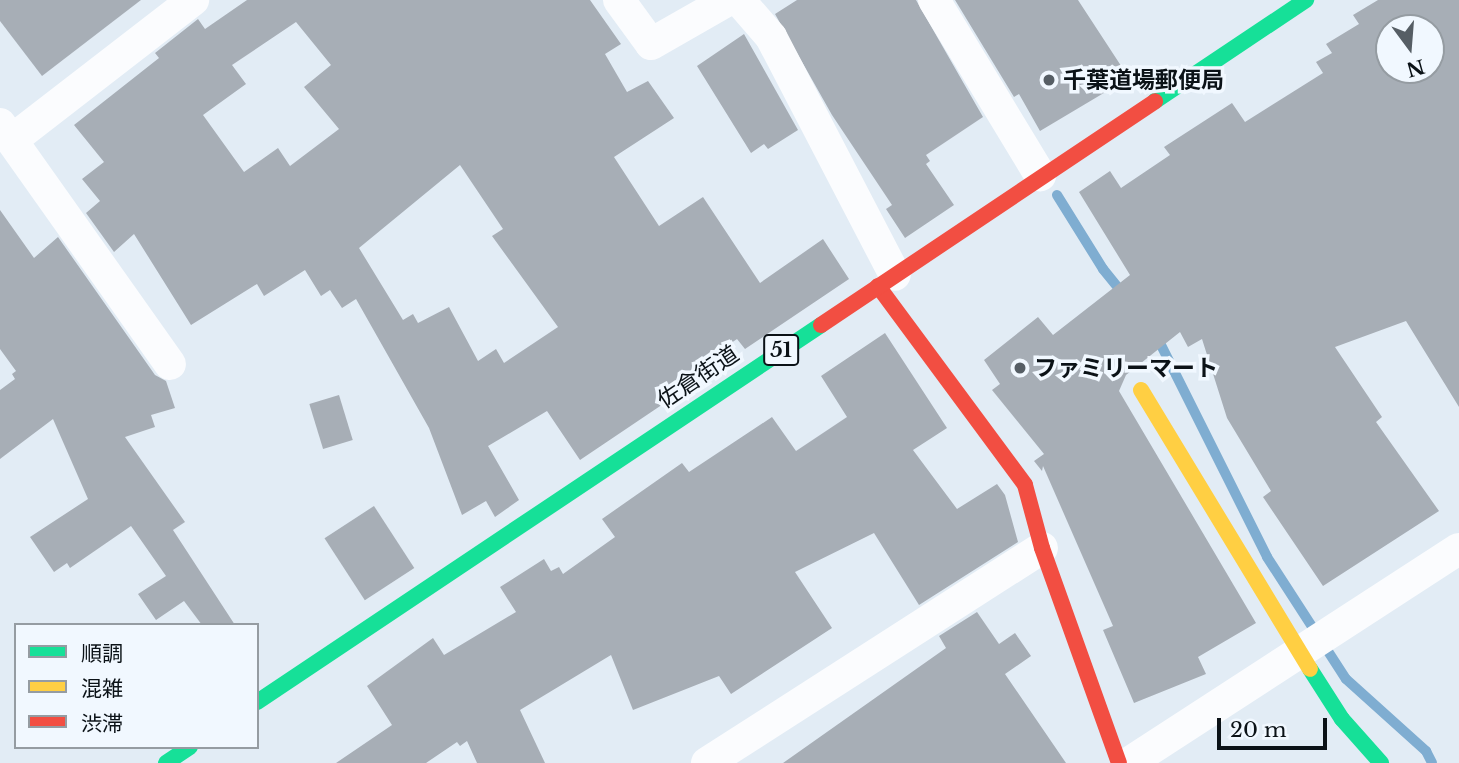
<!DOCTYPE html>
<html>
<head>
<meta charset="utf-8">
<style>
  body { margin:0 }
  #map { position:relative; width:1459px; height:763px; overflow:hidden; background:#e2ecf5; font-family:"Libre Baskerville","Noto Sans JP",serif }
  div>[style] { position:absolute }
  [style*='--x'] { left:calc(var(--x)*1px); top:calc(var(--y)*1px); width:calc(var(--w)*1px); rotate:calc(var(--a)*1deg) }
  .stream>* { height:10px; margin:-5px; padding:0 5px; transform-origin:5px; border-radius:5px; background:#7fadd1 }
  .building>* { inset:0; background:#a7aeb6; transform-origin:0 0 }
  .street>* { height:32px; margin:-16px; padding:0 16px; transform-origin:16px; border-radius:16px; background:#fbfcfe }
  .fast>* { height:16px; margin:-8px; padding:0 8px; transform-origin:8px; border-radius:8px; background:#16e098 }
  .slow>* { height:16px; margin:-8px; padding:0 8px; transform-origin:8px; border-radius:8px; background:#ffcf43 }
  .jam>* { height:16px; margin:-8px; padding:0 8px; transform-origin:8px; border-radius:8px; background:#f24e42 }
  .dots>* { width:19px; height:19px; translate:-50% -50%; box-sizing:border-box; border:4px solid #f1f8ff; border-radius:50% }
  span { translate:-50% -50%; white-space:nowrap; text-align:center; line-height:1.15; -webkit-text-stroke:7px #f1f8ff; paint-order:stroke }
  .shield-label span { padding:2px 5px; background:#f1f8ff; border:2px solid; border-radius:5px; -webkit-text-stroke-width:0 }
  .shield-label { font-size:21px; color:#0b1217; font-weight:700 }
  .poi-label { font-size:23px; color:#0b1217; font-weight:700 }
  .left { translate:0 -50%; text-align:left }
  .street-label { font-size:23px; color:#0b1217 }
  .legend { position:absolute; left:14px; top:623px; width:245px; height:126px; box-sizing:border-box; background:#f1f8ff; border:2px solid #959ca2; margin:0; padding:9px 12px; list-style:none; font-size:21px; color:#0b1217 }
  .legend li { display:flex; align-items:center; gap:14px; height:35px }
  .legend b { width:35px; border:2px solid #959ca2 }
  .north { position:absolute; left:1375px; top:14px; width:70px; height:70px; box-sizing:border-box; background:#f1f8ff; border:2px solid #959ca2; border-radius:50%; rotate:164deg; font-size:19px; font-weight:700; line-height:28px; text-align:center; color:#0b1217 }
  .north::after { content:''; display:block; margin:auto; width:24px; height:32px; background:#565e65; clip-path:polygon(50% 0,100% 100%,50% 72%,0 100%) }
  .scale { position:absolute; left:1217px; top:718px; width:110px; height:32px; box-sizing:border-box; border:4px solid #0b1217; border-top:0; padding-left:9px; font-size:21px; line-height:24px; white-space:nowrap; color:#0b1217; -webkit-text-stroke:5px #f1f8ff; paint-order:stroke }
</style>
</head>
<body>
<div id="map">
  <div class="stream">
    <div style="--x:1057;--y:195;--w:87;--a:58.1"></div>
    <div style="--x:1103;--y:269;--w:33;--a:51"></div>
    <div style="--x:1156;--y:335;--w:248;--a:63.4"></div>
    <div style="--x:1267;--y:557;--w:145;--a:57.1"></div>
    <div style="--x:1346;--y:679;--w:108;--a:42"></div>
    <div style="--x:1426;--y:751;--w:13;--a:63"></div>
  </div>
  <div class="building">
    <div style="clip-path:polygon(0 0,141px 0,42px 76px,0 21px)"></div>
    <div style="clip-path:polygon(evenodd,247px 0,590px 0,621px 44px,605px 54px,627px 92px,648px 81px,674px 118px,614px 157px,659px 226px,703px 197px,760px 283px,823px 239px,849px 279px,745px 349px,737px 339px,671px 384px,678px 394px,580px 460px,547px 411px,488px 446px,519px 500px,495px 517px,486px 501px,462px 515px,429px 428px,356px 299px,342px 308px,330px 290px,321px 296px,305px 270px,264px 296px,257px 284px,191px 325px,134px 234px,114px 252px,86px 213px,100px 201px,82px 179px,104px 162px,74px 125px,159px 58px,155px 53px,198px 19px,205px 29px,247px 0,296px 22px,331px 65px,304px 87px,339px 129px,290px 166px,278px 148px,244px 172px,203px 115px,246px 84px,232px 65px,296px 22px,247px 0,460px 165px,503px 229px,492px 236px,558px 327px,504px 363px,496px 349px,478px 361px,449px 307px,418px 323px,413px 314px,403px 320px,359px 248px,460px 165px)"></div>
    <div style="clip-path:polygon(797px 0,916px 0,983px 117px,926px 155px,930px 161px,926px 164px,954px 205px,905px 238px,886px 209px,892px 205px,832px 115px,775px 14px)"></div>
    <div style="clip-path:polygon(955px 0,1078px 0,1129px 78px,1040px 131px,1019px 94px,1014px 97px)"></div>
    <div style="clip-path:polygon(evenodd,1378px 0,1459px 0,1459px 407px,1406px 321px,1335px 347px,1382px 417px,1376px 422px,1439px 511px,1323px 586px,1263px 497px,1271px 491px,1227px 418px,1202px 339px,1188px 347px,1180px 332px,1126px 375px,1119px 391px,1256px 623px,1198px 657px,1206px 674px,1134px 703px,1103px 630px,1113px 626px,1043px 466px,1042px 471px,1034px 461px,1044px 454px,992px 390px,1000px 384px,984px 360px,1038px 317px,1053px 335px,1130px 275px,1079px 192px,1110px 171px,1121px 188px,1170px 155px,1164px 147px,1232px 103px,1245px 122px,1323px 73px,1316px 62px,1332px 53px,1326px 44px,1359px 24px,1353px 15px,1378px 0,1389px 28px,1431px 28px,1431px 70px,1389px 70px,1389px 28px)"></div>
    <div style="clip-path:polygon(744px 34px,798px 130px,768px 149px,764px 144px,751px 153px,697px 66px)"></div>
    <div style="clip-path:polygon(0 210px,34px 258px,58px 237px,155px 375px,166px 381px,175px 408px,151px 415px,155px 427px,125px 437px,185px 522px,173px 530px,235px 625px,202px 625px,184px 601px,156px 620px,138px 594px,166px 576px,131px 526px,70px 568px,67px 563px,54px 572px,30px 537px,88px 499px,53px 419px,0 459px,0 390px,15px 379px,12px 374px,16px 371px,0 349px)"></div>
    <div style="clip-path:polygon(885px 333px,947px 428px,913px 450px,957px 509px,997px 484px,1005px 495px,1018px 542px,919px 605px,874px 533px,795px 572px,832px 628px,731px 694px,719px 676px,633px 710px,611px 655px,520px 710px,545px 763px,477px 763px,467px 741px,460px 746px,457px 742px,426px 763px,336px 763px,392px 725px,367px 686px,433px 638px,444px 655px,516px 612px,500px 587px,544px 559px,551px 571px,559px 567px,563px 574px,615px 537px,602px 519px,682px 463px,689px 472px,772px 417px,796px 451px,847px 417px,821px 376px)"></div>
    <div style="left:339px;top:395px;width:47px;height:31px;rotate:73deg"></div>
    <div style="left:374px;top:506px;width:74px;height:59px;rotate:57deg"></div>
    <div style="clip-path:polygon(977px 612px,999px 644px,1015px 633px,1031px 656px,1005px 674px,1066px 763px,783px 763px,946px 648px,939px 636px)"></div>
  </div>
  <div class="street">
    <div style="--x:619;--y:0;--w:54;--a:54"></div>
    <div style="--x:651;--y:44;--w:89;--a:-29.7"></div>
    <div style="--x:739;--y:0;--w:49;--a:49.1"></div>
    <div style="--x:771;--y:37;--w:268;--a:62.5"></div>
    <div style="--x:934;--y:0;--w:205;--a:58.8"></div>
    <div style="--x:0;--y:124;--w:294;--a:54.7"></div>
    <div style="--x:12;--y:140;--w:229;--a:-37.7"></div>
    <div style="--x:707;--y:763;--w:398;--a:-32.7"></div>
    <div style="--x:1129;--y:763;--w:393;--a:-33"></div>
  </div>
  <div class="fast">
    <div style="--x:1155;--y:101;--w:182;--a:-33.8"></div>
    <div style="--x:1310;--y:669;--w:59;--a:57.4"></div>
    <div style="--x:1342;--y:719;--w:59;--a:48.4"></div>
    <div style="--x:257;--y:702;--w:678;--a:-33.76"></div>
    <div style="--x:166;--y:763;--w:29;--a:-34"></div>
  </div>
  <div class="slow">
    <div style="--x:1141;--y:390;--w:326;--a:58.8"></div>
  </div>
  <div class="jam">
    <div style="--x:878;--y:286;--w:247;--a:53.5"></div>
    <div style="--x:1025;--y:485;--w:65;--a:74.9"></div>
    <div style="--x:1042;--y:548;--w:228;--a:70.3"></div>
    <div style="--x:821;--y:325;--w:402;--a:-33.8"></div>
  </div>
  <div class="dots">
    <div style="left:1049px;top:80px;background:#565e65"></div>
    <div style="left:1020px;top:368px;background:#565e65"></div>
  </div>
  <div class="shield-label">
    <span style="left:781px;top:350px">51</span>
  </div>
  <div class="poi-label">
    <span class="left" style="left:1063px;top:80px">千葉道場郵便局</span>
    <span class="left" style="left:1034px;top:368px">ファミリーマート</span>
  </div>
  <div class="street-label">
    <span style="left:698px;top:377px;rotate:-34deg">佐倉街道</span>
  </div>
  <ul class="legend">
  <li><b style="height:9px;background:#16e098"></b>順調</li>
  <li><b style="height:9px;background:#ffcf43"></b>混雑</li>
  <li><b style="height:9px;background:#f24e42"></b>渋滞</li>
  </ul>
  <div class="north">N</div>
  <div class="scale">20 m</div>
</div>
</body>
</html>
